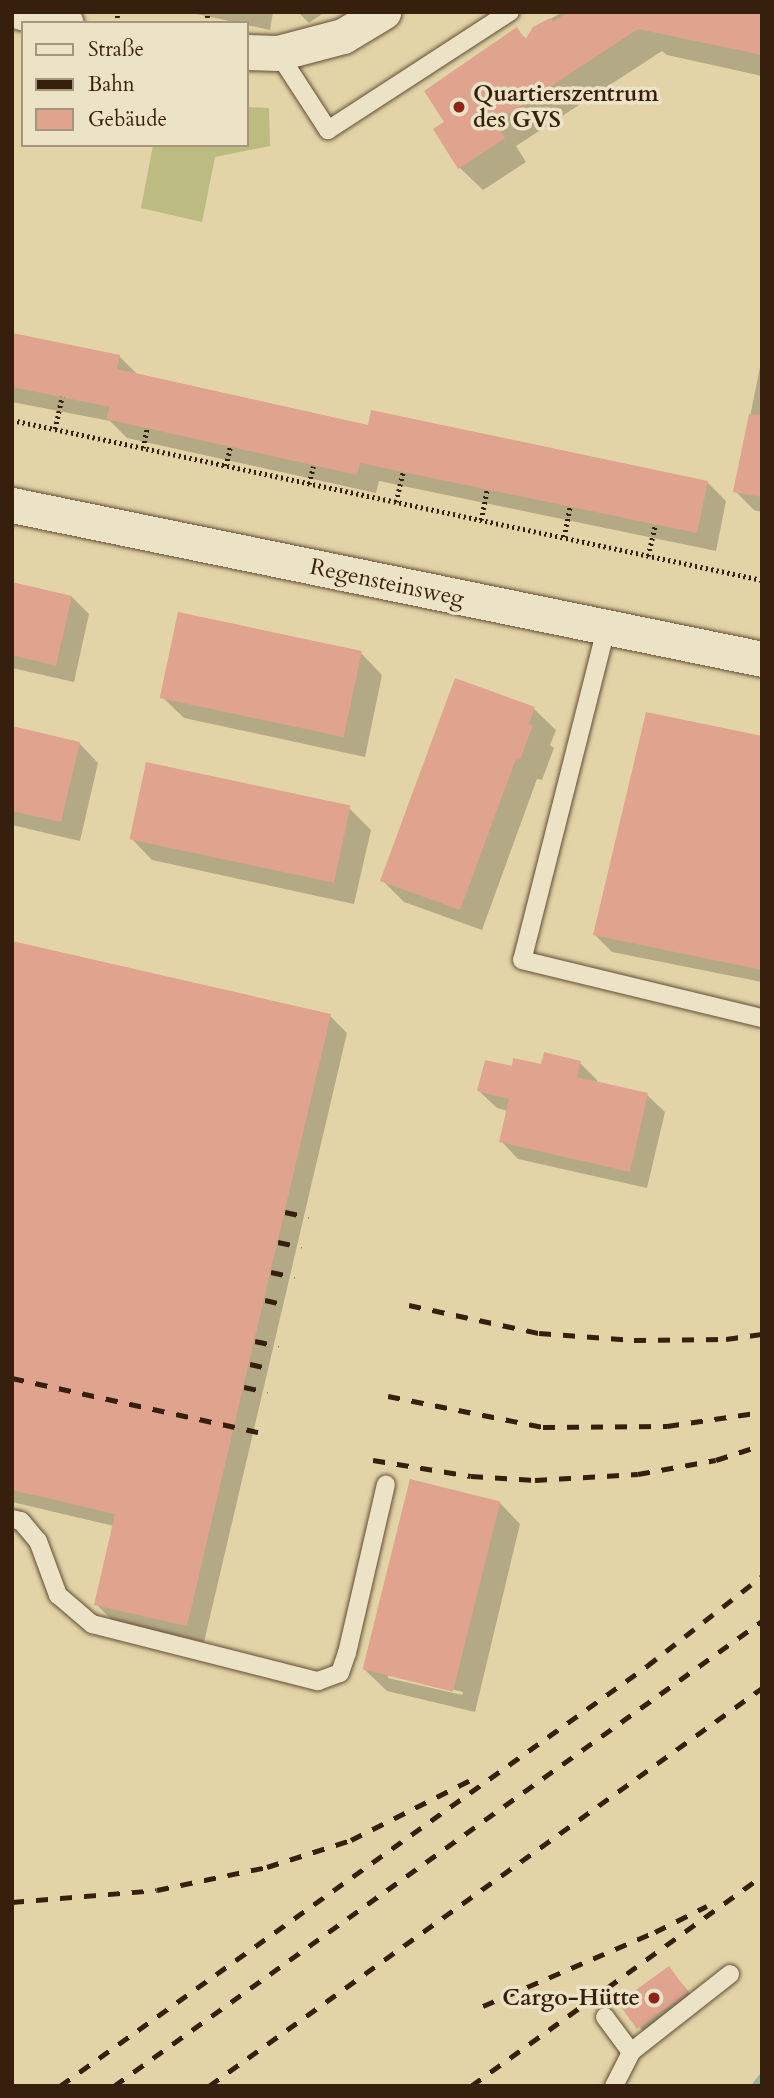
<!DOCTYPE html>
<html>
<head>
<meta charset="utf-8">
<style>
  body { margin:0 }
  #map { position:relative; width:774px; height:2098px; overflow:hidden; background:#e2d4a7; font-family:Cardo,serif }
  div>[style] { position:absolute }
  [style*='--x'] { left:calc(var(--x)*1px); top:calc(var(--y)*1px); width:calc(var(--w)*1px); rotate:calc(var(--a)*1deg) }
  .green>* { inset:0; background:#bbbb82 }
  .shadow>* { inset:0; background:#0003 }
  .stream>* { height:10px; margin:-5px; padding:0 5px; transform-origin:5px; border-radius:5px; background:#95b8a6 }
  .building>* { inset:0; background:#dfa38e; transform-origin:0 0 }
  .path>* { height:4.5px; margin-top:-2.25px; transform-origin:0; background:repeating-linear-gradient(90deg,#371f0e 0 2px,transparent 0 5.5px) }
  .roads { filter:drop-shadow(0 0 2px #624c34) drop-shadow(0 0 2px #624c34) }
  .service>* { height:18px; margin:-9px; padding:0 9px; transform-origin:9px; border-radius:9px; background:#ece3c6 }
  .minor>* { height:35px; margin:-17.5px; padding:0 17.5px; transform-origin:17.5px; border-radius:17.5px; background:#ece3c6 }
  .rail>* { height:5px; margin-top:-2.5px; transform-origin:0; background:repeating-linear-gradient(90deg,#371f0e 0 12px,transparent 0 24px) }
  .dots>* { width:19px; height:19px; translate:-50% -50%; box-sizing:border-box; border:4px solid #ece3c6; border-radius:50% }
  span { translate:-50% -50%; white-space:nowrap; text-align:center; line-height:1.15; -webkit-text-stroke:7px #ece3c6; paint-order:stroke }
  .poi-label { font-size:23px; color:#371f0e; font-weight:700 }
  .left { translate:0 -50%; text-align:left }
  .right { translate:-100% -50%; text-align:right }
  .street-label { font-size:23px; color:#371f0e }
  .frame { position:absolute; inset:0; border:14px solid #371f0e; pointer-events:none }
  .legend { position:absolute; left:21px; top:21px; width:228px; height:126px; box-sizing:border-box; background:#ece3c6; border:2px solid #a4957c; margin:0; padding:9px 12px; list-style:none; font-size:21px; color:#371f0e }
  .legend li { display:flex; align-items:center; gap:14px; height:35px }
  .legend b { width:35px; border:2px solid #a4957c }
</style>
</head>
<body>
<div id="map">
  <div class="green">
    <div style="clip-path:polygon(247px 107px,269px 108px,270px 146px,215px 157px,202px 222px,141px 208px,153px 145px,247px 145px)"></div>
  </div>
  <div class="shadow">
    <div style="clip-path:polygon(188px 12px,273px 12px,270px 30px)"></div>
    <div style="clip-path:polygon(298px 12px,325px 12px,309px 23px)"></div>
    <div style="clip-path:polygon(562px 12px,762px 12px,762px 76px,667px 55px,662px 51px,516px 146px,526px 162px,483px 190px,460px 168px,446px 123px,517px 30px,527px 40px,534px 29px)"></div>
    <div style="clip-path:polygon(12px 335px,119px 356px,138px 375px,370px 427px,707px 482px,726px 501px,716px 551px,379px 481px,376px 493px,127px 438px,110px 421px,12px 402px)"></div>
    <div style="clip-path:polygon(762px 357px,762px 512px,754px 510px,735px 491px)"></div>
    <div style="clip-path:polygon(12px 584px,72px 597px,89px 614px,74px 682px,12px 668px)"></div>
    <div style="clip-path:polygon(361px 653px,382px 675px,365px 757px,184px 718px,162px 697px)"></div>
    <div style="clip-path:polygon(534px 709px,556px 730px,550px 745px,554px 748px,542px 780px,537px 779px,482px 930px,404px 902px,382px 880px)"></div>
    <div style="clip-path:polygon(12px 728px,79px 743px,98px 763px,80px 841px,12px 825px)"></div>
    <div style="clip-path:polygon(762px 738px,762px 982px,612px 952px,595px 935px)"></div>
    <div style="clip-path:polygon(349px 808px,371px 830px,354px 904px,152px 860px,131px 838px)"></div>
    <div style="clip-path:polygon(12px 943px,330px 1016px,347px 1033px,204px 1642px,113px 1621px,96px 1604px,114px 1526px,12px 1502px)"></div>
    <div style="clip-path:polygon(580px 1063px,597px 1080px,597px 1083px,647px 1095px,665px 1112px,647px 1188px,518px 1159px,501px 1141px,508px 1111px,497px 1108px,479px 1091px,513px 1068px)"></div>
    <div style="clip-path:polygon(evenodd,499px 1502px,520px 1524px,475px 1712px,387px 1691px,365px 1670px,499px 1502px,388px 1674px,463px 1692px,462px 1695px,388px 1678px,388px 1674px)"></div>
    <div style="clip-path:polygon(669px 1968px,699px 2004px,652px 2040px,640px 2028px)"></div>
  </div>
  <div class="stream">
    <div style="--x:757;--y:2086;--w:9;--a:-54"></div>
  </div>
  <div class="building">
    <div style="clip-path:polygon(568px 12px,762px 12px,762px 55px,638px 29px,495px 123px,505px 138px,458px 169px,433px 129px,444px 122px,424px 91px,517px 27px,525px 40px,533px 27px,550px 18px,553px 22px)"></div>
    <div style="clip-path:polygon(12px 333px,120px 355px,117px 369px,368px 425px,371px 410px,708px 481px,697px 533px,360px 463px,357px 475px,106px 419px,110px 407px,12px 387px)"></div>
    <div style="clip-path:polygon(749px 414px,762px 415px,762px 497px,733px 492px)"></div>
    <div style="clip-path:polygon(12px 582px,72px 596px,56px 666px,12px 655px)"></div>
    <div style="left:178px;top:612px;width:188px;height:88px;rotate:12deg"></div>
    <div style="clip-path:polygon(455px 678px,535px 707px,529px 724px,533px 725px,520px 760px,516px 759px,460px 910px,380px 881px)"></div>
    <div style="clip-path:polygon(646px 712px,762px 736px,762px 970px,593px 935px)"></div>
    <div style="clip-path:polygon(12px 726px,80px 742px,61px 822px,12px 811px)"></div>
    <div style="left:146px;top:762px;width:209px;height:79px;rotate:12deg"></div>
    <div style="clip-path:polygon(12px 941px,331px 1014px,187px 1626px,94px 1605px,115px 1514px,12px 1490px)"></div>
    <div style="clip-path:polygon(544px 1052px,581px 1061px,577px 1077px,648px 1093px,630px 1172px,499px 1142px,509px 1099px,477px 1091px,485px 1060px,512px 1066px,513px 1058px,541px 1064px)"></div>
    <div style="left:410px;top:1479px;width:93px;height:196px;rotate:14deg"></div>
    <div style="left:669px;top:1966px;width:32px;height:63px;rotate:54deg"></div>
  </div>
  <div class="path">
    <div style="--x:116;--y:23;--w:11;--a:-80"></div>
    <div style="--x:206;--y:23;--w:11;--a:-80"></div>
    <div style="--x:12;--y:420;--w:767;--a:12.04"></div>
    <div style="--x:55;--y:429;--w:33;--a:-78"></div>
    <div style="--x:143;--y:448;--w:20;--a:-79"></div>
    <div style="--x:226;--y:466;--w:19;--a:-78"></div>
    <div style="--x:309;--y:484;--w:18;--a:-77"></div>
    <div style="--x:396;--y:502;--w:31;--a:-77"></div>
    <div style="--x:481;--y:520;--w:31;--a:-79"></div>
    <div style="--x:564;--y:537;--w:31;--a:-79"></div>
    <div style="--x:648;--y:556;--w:32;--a:-77"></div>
  </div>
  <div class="roads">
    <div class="service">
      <div style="--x:278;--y:53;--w:92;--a:57"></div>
      <div style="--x:328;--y:130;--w:217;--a:-33"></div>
      <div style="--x:606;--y:629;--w:341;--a:104.2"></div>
      <div style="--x:522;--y:960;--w:247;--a:13.6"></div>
      <div style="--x:12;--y:1519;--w:9;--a:13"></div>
      <div style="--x:21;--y:1521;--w:26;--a:50"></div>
      <div style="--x:38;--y:1541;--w:58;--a:69.7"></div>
      <div style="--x:58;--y:1595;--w:45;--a:40.5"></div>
      <div style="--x:92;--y:1624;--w:233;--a:14.2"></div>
      <div style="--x:318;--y:1681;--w:23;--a:-20"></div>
      <div style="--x:340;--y:1673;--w:21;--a:-71"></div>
      <div style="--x:347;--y:1653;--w:173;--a:-77"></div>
      <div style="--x:605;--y:2017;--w:44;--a:53.4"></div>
      <div style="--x:614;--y:2086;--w:38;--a:-63"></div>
      <div style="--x:631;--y:2052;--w:126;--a:-38.2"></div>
    </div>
    <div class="minor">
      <div style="--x:21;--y:12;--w:46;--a:13.7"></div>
      <div style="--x:247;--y:52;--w:31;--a:2"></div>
      <div style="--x:278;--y:53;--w:67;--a:-14.7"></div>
      <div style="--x:343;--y:36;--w:47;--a:-31"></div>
      <div style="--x:12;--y:505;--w:766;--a:11.6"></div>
    </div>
  </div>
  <div class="rail">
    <div style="--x:285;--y:1212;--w:24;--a:12"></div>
    <div style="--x:278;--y:1242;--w:24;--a:12"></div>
    <div style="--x:271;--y:1272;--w:24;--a:12"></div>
    <div style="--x:265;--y:1300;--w:23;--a:13"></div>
    <div style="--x:409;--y:1305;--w:133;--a:12.2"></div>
    <div style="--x:539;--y:1333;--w:95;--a:4.2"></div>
    <div style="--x:634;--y:1340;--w:92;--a:-0.6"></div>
    <div style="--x:726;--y:1339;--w:36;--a:-8"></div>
    <div style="--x:255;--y:1341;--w:24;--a:12"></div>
    <div style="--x:250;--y:1364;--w:23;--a:13"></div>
    <div style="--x:12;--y:1378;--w:252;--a:12.4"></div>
    <div style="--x:244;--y:1387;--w:24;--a:12"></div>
    <div style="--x:388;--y:1396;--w:158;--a:11.3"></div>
    <div style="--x:543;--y:1427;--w:124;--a:-0.5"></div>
    <div style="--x:667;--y:1426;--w:96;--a:-8.4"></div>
    <div style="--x:373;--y:1460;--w:99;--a:9.3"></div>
    <div style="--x:471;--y:1476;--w:64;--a:3.6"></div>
    <div style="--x:535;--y:1480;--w:103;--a:-3.3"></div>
    <div style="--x:638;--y:1474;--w:79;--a:-10.2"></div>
    <div style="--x:716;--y:1460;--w:48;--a:-18.1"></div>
    <div style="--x:12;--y:1902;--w:145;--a:-4.7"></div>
    <div style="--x:157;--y:1890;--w:112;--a:-11.8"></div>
    <div style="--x:267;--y:1867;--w:88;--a:-17.8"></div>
    <div style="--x:351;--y:1840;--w:142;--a:-26.7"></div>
    <div style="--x:483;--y:2006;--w:187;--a:-23.3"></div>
    <div style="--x:655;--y:1932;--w:58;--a:-26.6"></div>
    <div style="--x:60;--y:2086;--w:722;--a:-35.58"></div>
    <div style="--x:647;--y:1666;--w:146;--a:-38"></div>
    <div style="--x:114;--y:2086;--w:798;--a:-35.66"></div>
    <div style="--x:209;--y:2086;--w:681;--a:-35.74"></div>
    <div style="--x:471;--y:2086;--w:359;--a:-35.8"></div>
  </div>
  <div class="dots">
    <div style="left:459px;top:107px;background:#8f2418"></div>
    <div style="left:654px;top:1998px;background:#8f2418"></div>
  </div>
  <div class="poi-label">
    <span class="left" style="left:473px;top:107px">Quartierszentrum<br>des GVS</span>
    <span class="right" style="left:640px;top:1998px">Cargo-Hütte</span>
  </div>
  <div class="street-label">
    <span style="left:387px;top:583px;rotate:12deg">Regensteinsweg</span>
  </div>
  <div class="frame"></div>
  <ul class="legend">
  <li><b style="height:9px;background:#ece3c6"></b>Straße</li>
  <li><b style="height:9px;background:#371f0e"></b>Bahn</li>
  <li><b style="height:19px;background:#dfa38e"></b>Gebäude</li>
  </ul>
</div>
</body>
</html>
